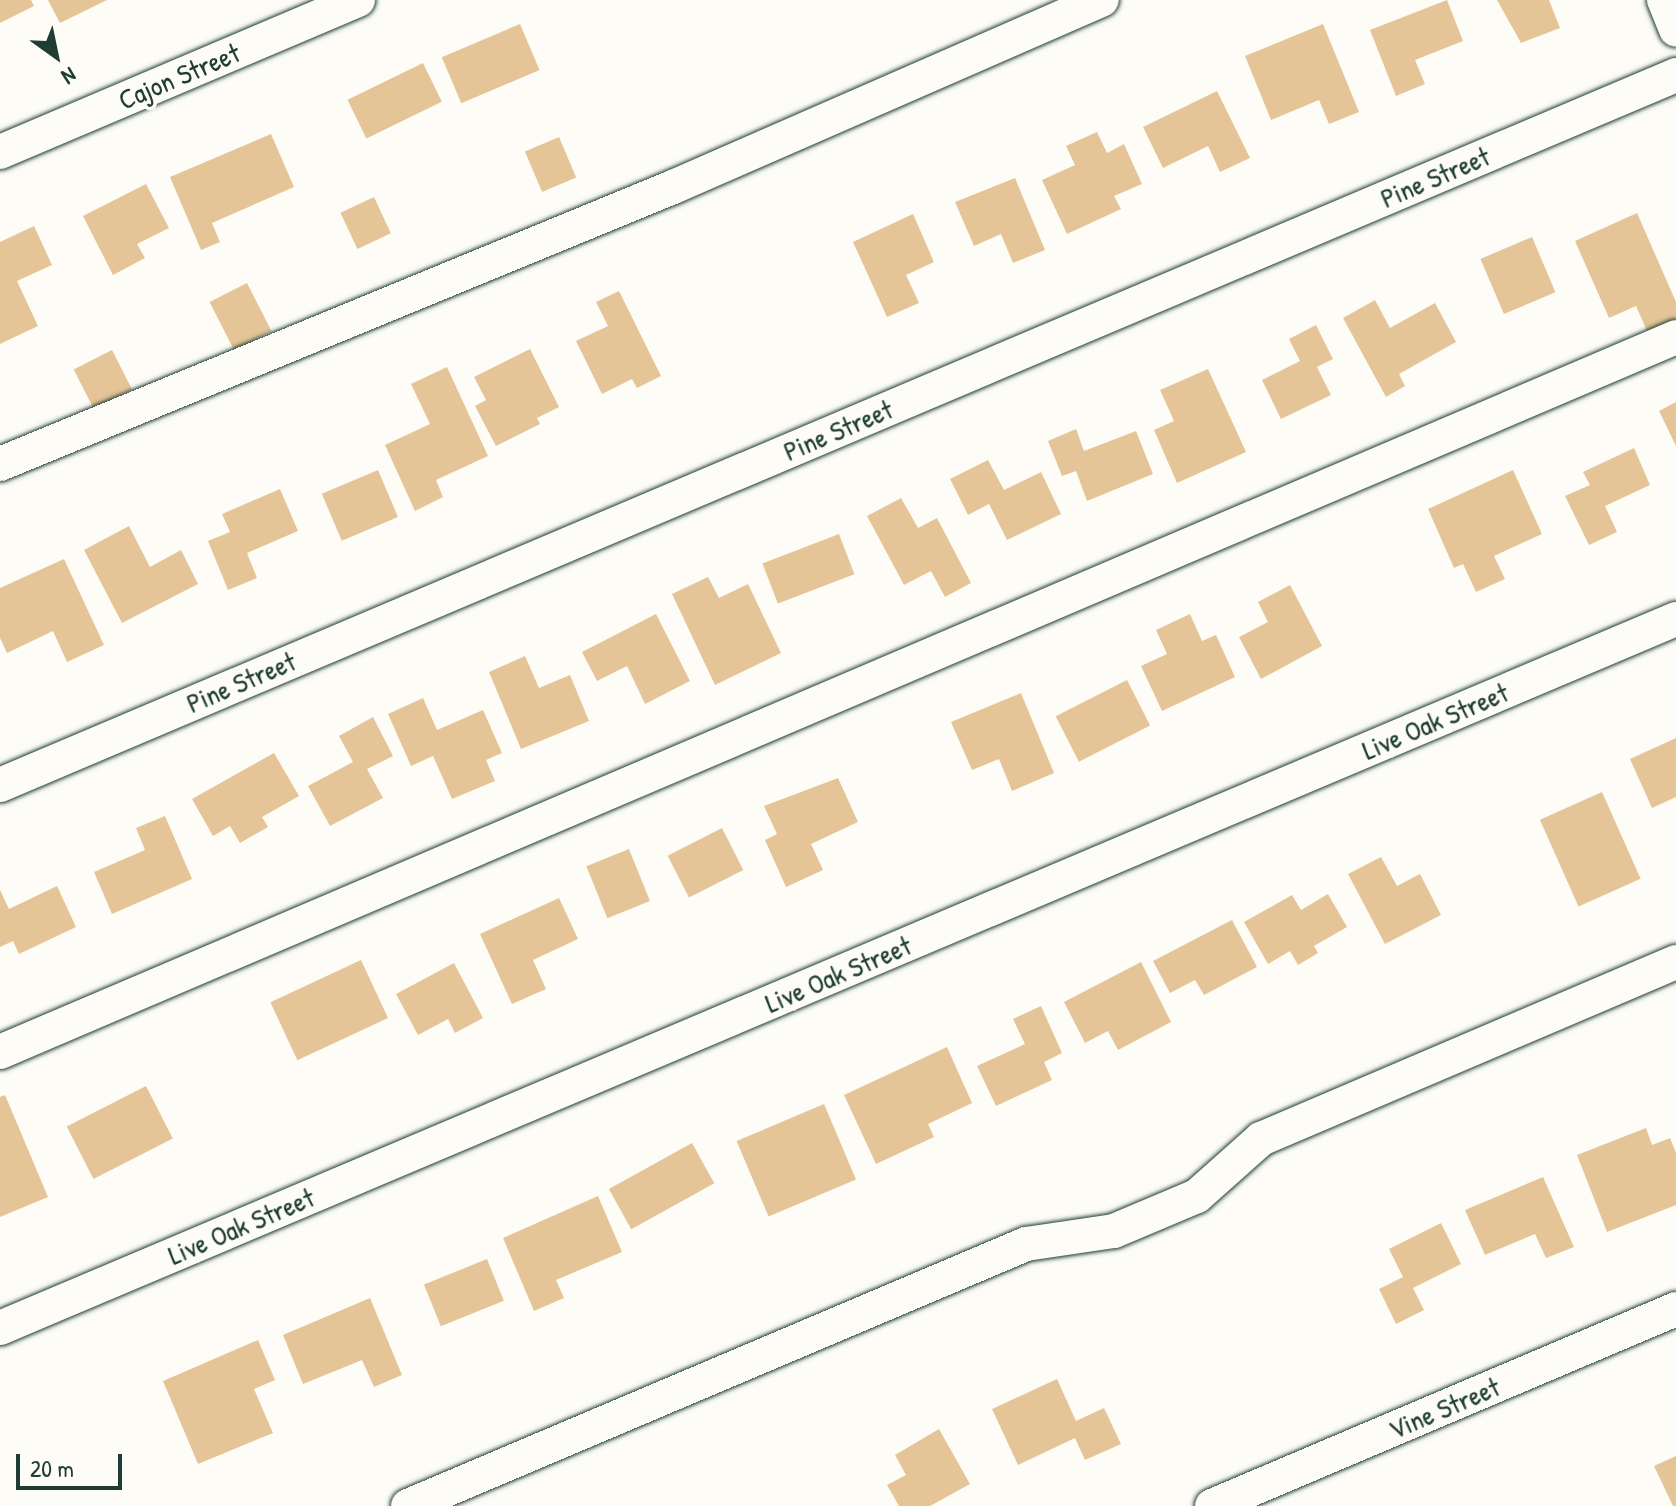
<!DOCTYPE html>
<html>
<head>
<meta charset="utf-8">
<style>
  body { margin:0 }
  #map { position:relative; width:1676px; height:1506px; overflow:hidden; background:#fdfcf7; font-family:"Patrick Hand",sans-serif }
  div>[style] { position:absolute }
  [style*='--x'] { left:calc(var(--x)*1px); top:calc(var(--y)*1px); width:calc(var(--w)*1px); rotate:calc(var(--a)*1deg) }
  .building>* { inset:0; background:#e5c598; transform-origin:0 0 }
  .roads { filter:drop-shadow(0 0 2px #1f3d34) drop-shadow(0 0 2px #1f3d34) }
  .minor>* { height:34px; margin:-17px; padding:0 17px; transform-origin:17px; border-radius:17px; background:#fdfcf7 }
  span { translate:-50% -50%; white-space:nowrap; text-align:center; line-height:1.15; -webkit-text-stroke:7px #fdfcf7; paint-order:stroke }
  .street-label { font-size:28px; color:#1f3d34 }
  .north { position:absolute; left:16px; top:16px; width:80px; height:80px; -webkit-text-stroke:6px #fdfcf7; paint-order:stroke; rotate:147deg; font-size:22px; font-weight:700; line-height:32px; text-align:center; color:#1f3d34 }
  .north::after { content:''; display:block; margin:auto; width:28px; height:36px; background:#1f3d34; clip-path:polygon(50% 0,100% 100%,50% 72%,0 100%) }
  .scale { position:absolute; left:16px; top:1454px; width:106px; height:36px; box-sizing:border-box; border:4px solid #1f3d34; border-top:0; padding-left:10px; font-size:24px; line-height:28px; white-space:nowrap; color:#1f3d34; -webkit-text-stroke:6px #fdfcf7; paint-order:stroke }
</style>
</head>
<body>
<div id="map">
  <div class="building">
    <div style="clip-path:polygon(0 0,31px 0,34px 6px,0 23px)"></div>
    <div style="clip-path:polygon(48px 0,107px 0,60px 23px)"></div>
    <div style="clip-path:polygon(1447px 0,1463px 41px,1415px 60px,1425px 84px,1396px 96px,1370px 30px)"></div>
    <div style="clip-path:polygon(1497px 0,1549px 0,1560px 28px,1521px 43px)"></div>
    <div style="left:520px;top:24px;width:50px;height:85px;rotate:67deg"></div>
    <div style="clip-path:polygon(1323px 24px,1359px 112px,1329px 124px,1319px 100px,1271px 120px,1245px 56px)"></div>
    <div style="left:423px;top:63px;width:43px;height:84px;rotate:64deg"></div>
    <div style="clip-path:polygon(1217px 91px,1250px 158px,1220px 172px,1208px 146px,1163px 168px,1143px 127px)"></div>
    <div style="clip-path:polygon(1097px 132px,1107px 153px,1124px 144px,1142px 184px,1114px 196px,1121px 209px,1067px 234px,1042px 180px,1075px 165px,1066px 146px)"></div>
    <div style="clip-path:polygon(271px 134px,294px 187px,212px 223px,220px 242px,201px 250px,170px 177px)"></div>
    <div style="left:559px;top:137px;width:44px;height:37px;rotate:67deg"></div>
    <div style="clip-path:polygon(1015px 178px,1045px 250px,1013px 263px,1001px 234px,974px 246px,955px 202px)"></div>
    <div style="clip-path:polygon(146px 184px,169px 228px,137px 244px,145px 258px,113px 275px,83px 216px)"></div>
    <div style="left:374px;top:197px;width:40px;height:37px;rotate:65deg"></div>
    <div style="clip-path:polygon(1637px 213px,1676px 302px,1676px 319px,1647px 331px,1636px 306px,1609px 318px,1575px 241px)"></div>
    <div style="clip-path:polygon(913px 214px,934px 262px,906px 275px,919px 303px,887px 317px,853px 242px)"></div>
    <div style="clip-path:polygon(34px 226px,52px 265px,17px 281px,38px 326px,0 344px,0 242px)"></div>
    <div style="left:1532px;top:237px;width:60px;height:56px;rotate:67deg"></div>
    <div style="left:247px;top:283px;width:54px;height:42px;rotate:63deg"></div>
    <div style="clip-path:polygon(619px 291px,661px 376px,637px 388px,632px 379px,602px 394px,576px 341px,608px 326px,596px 302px)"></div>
    <div style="clip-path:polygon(1375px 300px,1390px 328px,1435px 303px,1456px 342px,1399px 374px,1405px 386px,1386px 397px,1343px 318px)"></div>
    <div style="clip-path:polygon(1316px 325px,1333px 359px,1317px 367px,1331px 395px,1281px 419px,1262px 380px,1300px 361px,1289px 339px)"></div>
    <div style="clip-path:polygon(530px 349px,559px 407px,537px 418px,540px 424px,496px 446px,475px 406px,486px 400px,474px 377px)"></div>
    <div style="left:112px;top:350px;width:44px;height:43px;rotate:63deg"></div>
    <div style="clip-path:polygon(447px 367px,488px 456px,436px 480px,443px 497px,415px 511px,385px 445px,430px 424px,411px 384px)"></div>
    <div style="clip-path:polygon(1208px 369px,1246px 452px,1177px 483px,1154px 430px,1174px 421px,1160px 390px)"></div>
    <div style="clip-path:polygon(1676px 402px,1676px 446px,1659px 411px)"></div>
    <div style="clip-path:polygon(1076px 429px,1084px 451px,1136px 431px,1153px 474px,1087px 501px,1076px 471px,1062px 476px,1048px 441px)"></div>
    <div style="clip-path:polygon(1634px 448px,1650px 485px,1605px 506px,1617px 532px,1589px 545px,1565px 496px,1590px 485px,1583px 472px)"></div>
    <div style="clip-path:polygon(988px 460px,1004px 490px,1041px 472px,1061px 514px,1007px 540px,989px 504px,968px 515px,950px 479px)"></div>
    <div style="left:378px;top:470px;width:51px;height:61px;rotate:67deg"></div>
    <div style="clip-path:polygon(1513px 470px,1542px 534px,1494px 556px,1505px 579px,1476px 592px,1463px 564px,1454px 568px,1428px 509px)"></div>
    <div style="clip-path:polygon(280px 489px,298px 531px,247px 553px,257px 578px,228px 590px,208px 541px,230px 532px,222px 514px)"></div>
    <div style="clip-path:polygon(901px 498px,918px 528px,937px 518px,971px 583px,945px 597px,931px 571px,904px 585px,867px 516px)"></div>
    <div style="clip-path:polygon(129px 526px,150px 567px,181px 550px,198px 584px,122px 623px,84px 550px)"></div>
    <div style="left:839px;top:534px;width:43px;height:82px;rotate:69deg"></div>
    <div style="clip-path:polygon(64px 559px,104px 645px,67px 662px,53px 631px,7px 653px,0 638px,0 588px)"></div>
    <div style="clip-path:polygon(708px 577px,719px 598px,748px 584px,781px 653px,715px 685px,672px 594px)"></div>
    <div style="clip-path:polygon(1290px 585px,1322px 646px,1261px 679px,1239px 637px,1268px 622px,1258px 602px)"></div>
    <div style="clip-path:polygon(656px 614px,690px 681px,645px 704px,627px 666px,597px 681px,582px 652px)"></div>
    <div style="clip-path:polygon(1190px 614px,1202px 641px,1216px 635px,1235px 677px,1162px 711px,1141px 666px,1167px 654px,1156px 630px)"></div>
    <div style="clip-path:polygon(525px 656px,539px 688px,570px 675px,589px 721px,521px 749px,489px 672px)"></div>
    <div style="left:1127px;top:680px;width:51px;height:80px;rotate:63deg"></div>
    <div style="clip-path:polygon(1021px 693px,1054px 773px,1012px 791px,999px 759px,972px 770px,951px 722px)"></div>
    <div style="clip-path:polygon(423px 698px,437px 730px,483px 710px,502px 753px,486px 760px,495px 781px,452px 799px,433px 756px,411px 766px,388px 714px)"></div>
    <div style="clip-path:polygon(373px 717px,393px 756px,367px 769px,383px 798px,330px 826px,308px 786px,353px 762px,339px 736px)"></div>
    <div style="clip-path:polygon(1676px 738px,1676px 797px,1652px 808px,1630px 759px)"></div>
    <div style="clip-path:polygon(274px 753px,299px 796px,262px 817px,268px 827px,240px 843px,230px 826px,213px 836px,192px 799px)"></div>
    <div style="clip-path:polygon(838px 778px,858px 822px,811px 844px,823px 870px,786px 887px,765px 840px,777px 834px,764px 806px)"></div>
    <div style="left:1602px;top:792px;width:95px;height:68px;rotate:66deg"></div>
    <div style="clip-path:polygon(165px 816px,192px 879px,112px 914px,94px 872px,145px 850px,136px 828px)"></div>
    <div style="left:722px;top:828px;width:47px;height:61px;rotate:63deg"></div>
    <div style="left:629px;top:849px;width:56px;height:46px;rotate:68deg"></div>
    <div style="clip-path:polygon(1381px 857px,1397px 886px,1420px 874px,1441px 915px,1385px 944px,1348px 874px)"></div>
    <div style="clip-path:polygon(57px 886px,76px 927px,19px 954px,13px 941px,0 947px,0 890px,9px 909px)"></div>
    <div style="clip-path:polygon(1328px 894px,1347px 927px,1314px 946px,1318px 953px,1298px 965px,1290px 951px,1268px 964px,1244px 922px,1292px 895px,1301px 910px)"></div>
    <div style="clip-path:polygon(559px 898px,578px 939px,533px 960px,546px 989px,512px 1004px,480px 934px)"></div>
    <div style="clip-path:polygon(1232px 920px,1257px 967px,1204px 995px,1195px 980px,1170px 993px,1153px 961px)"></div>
    <div style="left:361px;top:960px;width:64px;height:100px;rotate:65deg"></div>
    <div style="clip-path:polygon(1141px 962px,1171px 1022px,1118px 1050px,1108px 1031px,1085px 1043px,1064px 1002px)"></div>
    <div style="clip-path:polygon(454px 963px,483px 1018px,455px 1033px,448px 1019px,418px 1035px,396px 994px)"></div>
    <div style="clip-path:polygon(1041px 1006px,1062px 1053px,1044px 1062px,1052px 1080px,996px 1106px,977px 1066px,1025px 1044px,1013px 1019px)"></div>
    <div style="clip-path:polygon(947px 1047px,972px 1103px,928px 1124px,934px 1137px,876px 1164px,844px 1095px)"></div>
    <div style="left:146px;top:1086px;width:59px;height:89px;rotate:63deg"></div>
    <div style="clip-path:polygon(5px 1095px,48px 1197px,0 1217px,0 1097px)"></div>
    <div style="left:824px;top:1104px;width:82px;height:95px;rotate:67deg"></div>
    <div style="clip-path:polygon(1646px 1128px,1652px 1145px,1670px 1138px,1676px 1153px,1676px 1205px,1607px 1232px,1577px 1155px)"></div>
    <div style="left:692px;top:1143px;width:46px;height:95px;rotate:61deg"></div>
    <div style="clip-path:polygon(1543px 1177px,1574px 1247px,1546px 1258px,1535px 1234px,1485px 1255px,1465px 1210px)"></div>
    <div style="clip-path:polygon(598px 1196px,622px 1252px,556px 1280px,564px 1298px,534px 1311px,503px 1238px)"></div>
    <div style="clip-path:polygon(1441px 1223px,1461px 1264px,1413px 1288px,1424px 1310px,1396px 1324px,1379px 1289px,1403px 1277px,1389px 1249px)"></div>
    <div style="left:487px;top:1259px;width:45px;height:68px;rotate:68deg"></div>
    <div style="clip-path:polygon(370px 1298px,402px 1375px,374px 1387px,362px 1360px,303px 1384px,283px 1335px)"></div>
    <div style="clip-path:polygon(258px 1340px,275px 1380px,254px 1389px,273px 1433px,198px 1464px,163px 1381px)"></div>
    <div style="clip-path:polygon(1057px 1379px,1076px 1421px,1104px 1408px,1121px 1444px,1085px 1460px,1075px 1438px,1018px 1465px,992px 1409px)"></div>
    <div style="clip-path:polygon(939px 1429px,970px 1484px,930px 1506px,899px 1506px,887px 1485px,906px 1475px,895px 1455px)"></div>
    <div style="clip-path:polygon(1676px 1456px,1676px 1506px,1673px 1506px,1654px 1466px)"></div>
  </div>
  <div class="roads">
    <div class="minor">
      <div style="--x:1664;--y:0;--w:32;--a:68"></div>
      <div style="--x:0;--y:152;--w:389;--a:-23"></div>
      <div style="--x:0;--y:464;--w:728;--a:-22.37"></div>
      <div style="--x:673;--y:187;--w:468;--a:-23.6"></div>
      <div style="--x:0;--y:785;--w:1820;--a:-22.96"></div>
      <div style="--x:0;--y:1052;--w:1822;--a:-23.1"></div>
      <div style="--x:0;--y:1328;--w:1820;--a:-22.93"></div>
      <div style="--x:408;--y:1506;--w:671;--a:-22.97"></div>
      <div style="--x:1026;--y:1244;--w:89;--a:-8.4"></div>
      <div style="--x:1114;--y:1231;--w:90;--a:-22.9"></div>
      <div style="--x:1197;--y:1196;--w:86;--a:-41.7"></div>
      <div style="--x:1261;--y:1139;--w:451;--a:-23.1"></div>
      <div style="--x:1212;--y:1506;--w:504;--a:-23"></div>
    </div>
  </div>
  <div class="street-label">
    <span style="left:179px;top:76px;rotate:-23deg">Cajon Street</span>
    <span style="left:1435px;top:177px;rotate:-23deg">Pine Street</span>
    <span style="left:838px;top:430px;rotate:-23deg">Pine Street</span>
    <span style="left:241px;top:682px;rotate:-23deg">Pine Street</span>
    <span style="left:1435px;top:721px;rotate:-23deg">Live Oak Street</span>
    <span style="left:838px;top:974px;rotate:-23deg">Live Oak Street</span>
    <span style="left:241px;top:1226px;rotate:-23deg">Live Oak Street</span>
    <span style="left:1444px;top:1408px;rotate:-23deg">Vine Street</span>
  </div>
  <div class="north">N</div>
  <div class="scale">20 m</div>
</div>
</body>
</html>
